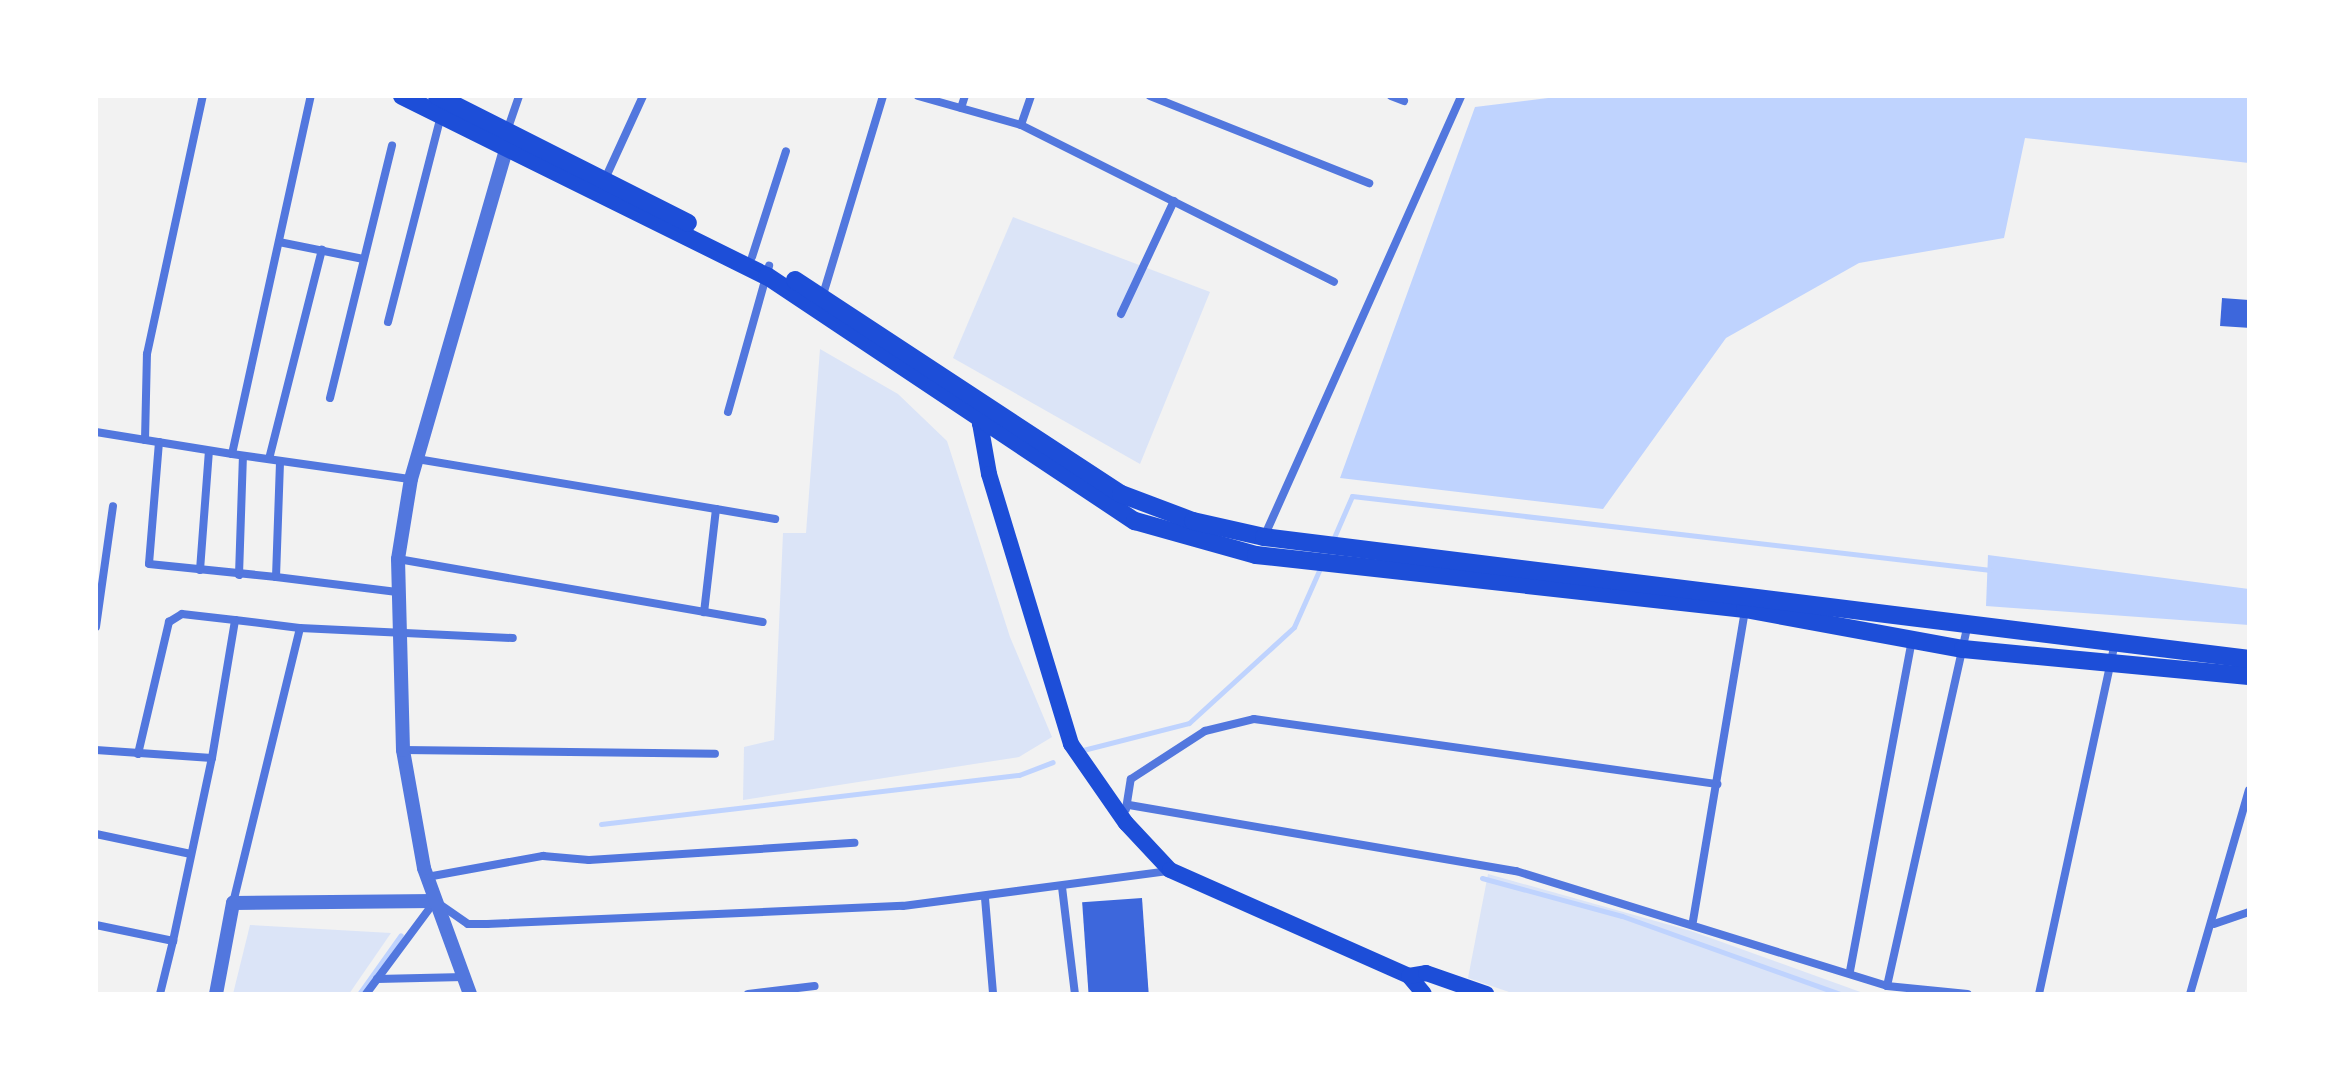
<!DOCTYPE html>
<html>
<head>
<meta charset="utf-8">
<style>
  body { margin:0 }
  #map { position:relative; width:2345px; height:1090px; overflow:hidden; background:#f2f2f2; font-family:Commissioner,sans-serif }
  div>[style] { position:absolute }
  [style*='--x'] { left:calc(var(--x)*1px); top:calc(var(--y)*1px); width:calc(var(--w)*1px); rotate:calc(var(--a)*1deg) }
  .green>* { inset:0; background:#dbe4f7 }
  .water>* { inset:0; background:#bfd3fe }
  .stream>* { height:5px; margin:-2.5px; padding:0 2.5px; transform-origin:2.5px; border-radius:2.5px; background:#bfd3fe }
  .building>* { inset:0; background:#3d67dc; transform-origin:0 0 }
  .minor>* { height:8px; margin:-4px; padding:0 4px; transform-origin:4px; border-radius:4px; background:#5277de }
  .tertiary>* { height:14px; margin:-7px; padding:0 7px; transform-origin:7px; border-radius:7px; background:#5277de }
  .secondary>* { height:16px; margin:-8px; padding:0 8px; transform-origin:8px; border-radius:8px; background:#1d4ed8 }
  .primary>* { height:18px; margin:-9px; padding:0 9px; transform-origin:9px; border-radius:9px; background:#1d4ed8 }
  span { translate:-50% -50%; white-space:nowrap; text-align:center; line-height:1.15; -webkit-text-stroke:6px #fff; paint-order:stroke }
  .frame { position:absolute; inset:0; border:98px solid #fff; pointer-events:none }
</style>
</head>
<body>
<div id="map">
  <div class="green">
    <div style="clip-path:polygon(1013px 217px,1210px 292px,1140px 464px,953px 358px)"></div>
    <div style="clip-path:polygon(820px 349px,898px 394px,947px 441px,1010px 637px,1052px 737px,1019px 757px,743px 800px,744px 747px,774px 740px,783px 533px,806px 533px)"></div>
    <div style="clip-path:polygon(1488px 874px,1691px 931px,1866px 994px,1515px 994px,1468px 978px)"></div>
    <div style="clip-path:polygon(250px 925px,391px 933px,349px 994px,233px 994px)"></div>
  </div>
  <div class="water">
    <div style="clip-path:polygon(1564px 96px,2249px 96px,2249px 163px,2025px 138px,2004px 238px,1859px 263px,1726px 338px,1603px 509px,1340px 478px,1475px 107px)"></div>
    <div style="clip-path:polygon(1988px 555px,2249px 589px,2249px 625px,1986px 606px)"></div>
  </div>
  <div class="stream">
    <div style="--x:1332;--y:542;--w:50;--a:-66.5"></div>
    <div style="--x:1352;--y:496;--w:643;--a:6.61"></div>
    <div style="--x:1083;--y:750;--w:109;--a:-14.3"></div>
    <div style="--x:1189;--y:723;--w:142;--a:-42.4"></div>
    <div style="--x:1294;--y:627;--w:67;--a:-66.1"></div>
    <div style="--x:601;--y:824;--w:421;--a:-6.7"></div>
    <div style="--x:1019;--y:775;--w:36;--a:-21"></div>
    <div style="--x:1482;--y:878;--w:145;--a:15.2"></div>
    <div style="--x:1622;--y:916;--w:232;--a:19.7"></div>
    <div style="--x:359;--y:994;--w:72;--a:-54.6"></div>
  </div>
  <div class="building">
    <div style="left:2222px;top:298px;width:27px;height:28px;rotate:4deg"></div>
    <div style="left:1142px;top:898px;width:96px;height:60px;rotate:86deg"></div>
  </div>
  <div class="minor">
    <div style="--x:918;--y:96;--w:107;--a:15.7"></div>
    <div style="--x:1021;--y:125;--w:31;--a:-71"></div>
    <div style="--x:1150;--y:96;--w:236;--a:21.7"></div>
    <div style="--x:1391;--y:96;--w:14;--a:21"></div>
    <div style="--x:961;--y:108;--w:13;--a:-72"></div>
    <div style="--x:1021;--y:125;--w:350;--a:26.6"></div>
    <div style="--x:507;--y:131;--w:37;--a:-71"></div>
    <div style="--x:605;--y:179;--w:91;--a:-65.4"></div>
    <div style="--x:279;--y:242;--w:86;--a:11.4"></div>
    <div style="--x:752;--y:257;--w:111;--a:-72.2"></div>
    <div style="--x:822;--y:298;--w:211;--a:-73.2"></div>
    <div style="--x:1121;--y:314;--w:125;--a:-64.9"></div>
    <div style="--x:388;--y:322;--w:214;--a:-75.6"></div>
    <div style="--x:330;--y:398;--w:260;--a:-76.2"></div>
    <div style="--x:728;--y:412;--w:152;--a:-74.3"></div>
    <div style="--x:96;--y:432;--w:138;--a:9.2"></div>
    <div style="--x:232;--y:454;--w:367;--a:-77.6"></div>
    <div style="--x:145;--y:440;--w:86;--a:-88.7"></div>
    <div style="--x:147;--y:354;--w:264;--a:-77.8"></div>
    <div style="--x:159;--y:442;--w:122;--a:94.7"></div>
    <div style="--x:149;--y:564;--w:128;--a:5.8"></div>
    <div style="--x:276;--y:577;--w:116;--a:-88"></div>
    <div style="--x:232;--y:454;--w:181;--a:8"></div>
    <div style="--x:269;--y:459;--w:216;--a:-75.8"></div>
    <div style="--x:417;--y:459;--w:303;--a:9.5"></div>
    <div style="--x:716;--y:509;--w:104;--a:96.6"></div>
    <div style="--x:716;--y:509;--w:60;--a:9.6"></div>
    <div style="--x:1264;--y:537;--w:483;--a:-65.9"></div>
    <div style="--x:398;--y:559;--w:370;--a:9.8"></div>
    <div style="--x:200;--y:570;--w:119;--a:-85.7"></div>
    <div style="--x:239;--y:575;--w:119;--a:-88.1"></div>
    <div style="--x:276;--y:577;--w:122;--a:7.1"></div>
    <div style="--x:96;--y:627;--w:122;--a:-82"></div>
    <div style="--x:96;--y:750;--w:116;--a:3.9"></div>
    <div style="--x:212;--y:758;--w:140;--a:-80.5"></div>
    <div style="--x:235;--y:620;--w:65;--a:7"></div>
    <div style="--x:403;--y:750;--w:312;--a:0.7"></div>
    <div style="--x:138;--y:754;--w:136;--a:-76.8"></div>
    <div style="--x:169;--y:622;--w:15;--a:-32"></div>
    <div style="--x:182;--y:614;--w:53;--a:6.5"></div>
    <div style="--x:1129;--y:805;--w:393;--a:9.7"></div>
    <div style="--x:1516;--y:871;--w:388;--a:17.2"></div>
    <div style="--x:1887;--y:986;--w:81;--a:5.6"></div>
    <div style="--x:1126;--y:809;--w:30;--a:-81"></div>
    <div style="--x:1131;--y:779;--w:88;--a:-33"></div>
    <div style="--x:1205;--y:731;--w:50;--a:-13.8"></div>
    <div style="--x:1254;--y:719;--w:468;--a:8"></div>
    <div style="--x:96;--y:834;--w:97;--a:11.9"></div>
    <div style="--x:427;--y:877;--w:118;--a:-10.3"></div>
    <div style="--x:543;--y:856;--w:46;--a:5"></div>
    <div style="--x:589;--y:860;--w:266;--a:-3.7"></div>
    <div style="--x:1062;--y:887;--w:108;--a:83.1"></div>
    <div style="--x:985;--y:898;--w:96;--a:85.2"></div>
    <div style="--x:233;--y:903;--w:283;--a:-76.3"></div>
    <div style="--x:300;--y:628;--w:213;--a:2.7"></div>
    <div style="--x:1693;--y:921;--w:316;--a:-80.5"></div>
    <div style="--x:2214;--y:924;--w:37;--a:-19"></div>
    <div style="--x:96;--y:925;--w:79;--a:11.7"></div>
    <div style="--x:173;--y:941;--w:55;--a:103.8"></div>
    <div style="--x:173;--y:941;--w:187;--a:-78"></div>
    <div style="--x:1850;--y:971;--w:336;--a:-79.4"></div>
    <div style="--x:377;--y:979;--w:87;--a:-1.3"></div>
    <div style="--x:1887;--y:986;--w:367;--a:-77.4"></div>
    <div style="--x:366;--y:994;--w:116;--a:-53.4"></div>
    <div style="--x:435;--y:901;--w:40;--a:34.9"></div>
    <div style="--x:468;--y:924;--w:19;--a:0"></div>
    <div style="--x:487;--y:924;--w:416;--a:-2.5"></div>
    <div style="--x:903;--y:906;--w:269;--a:-7.5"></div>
    <div style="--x:748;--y:994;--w:67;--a:-6.8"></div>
    <div style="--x:2039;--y:994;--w:359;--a:-77.8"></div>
    <div style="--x:2190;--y:994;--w:212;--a:-73.9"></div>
  </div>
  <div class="tertiary">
    <div style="--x:216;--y:994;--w:93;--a:-79.4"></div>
    <div style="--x:233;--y:903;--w:202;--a:-0.6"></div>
    <div style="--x:470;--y:994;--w:134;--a:-110.1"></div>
    <div style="--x:424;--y:868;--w:120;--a:-100.1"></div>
    <div style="--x:403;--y:750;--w:191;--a:-91.5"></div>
    <div style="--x:398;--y:559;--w:81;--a:-80.8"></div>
    <div style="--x:411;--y:479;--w:349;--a:-73.9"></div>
  </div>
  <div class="secondary">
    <div style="--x:986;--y:412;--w:13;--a:119"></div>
    <div style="--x:980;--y:423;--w:52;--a:80"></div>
    <div style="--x:989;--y:474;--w:282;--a:73.1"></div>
    <div style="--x:1071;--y:744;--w:96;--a:55.2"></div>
    <div style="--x:1126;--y:823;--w:64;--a:46.9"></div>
    <div style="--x:1170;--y:870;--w:261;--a:23.9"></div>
    <div style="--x:1409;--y:976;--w:23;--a:50"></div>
    <div style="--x:1409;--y:976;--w:17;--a:-10"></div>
    <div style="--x:1426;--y:973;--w:64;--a:19.3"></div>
  </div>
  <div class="primary">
    <div style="--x:402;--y:96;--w:407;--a:26.3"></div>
    <div style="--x:767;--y:276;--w:442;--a:33.7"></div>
    <div style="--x:1135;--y:521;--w:126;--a:15.7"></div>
    <div style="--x:1256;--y:555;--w:492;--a:6.3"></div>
    <div style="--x:1745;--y:609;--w:222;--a:10.4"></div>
    <div style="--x:1963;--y:649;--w:287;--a:5.4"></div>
    <div style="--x:437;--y:96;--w:281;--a:26.8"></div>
    <div style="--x:795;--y:280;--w:390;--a:33.3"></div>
    <div style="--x:1121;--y:494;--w:77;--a:20.6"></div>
    <div style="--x:1193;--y:521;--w:73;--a:12.7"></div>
    <div style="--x:1264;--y:537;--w:993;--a:7.06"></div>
  </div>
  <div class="frame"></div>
</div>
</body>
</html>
